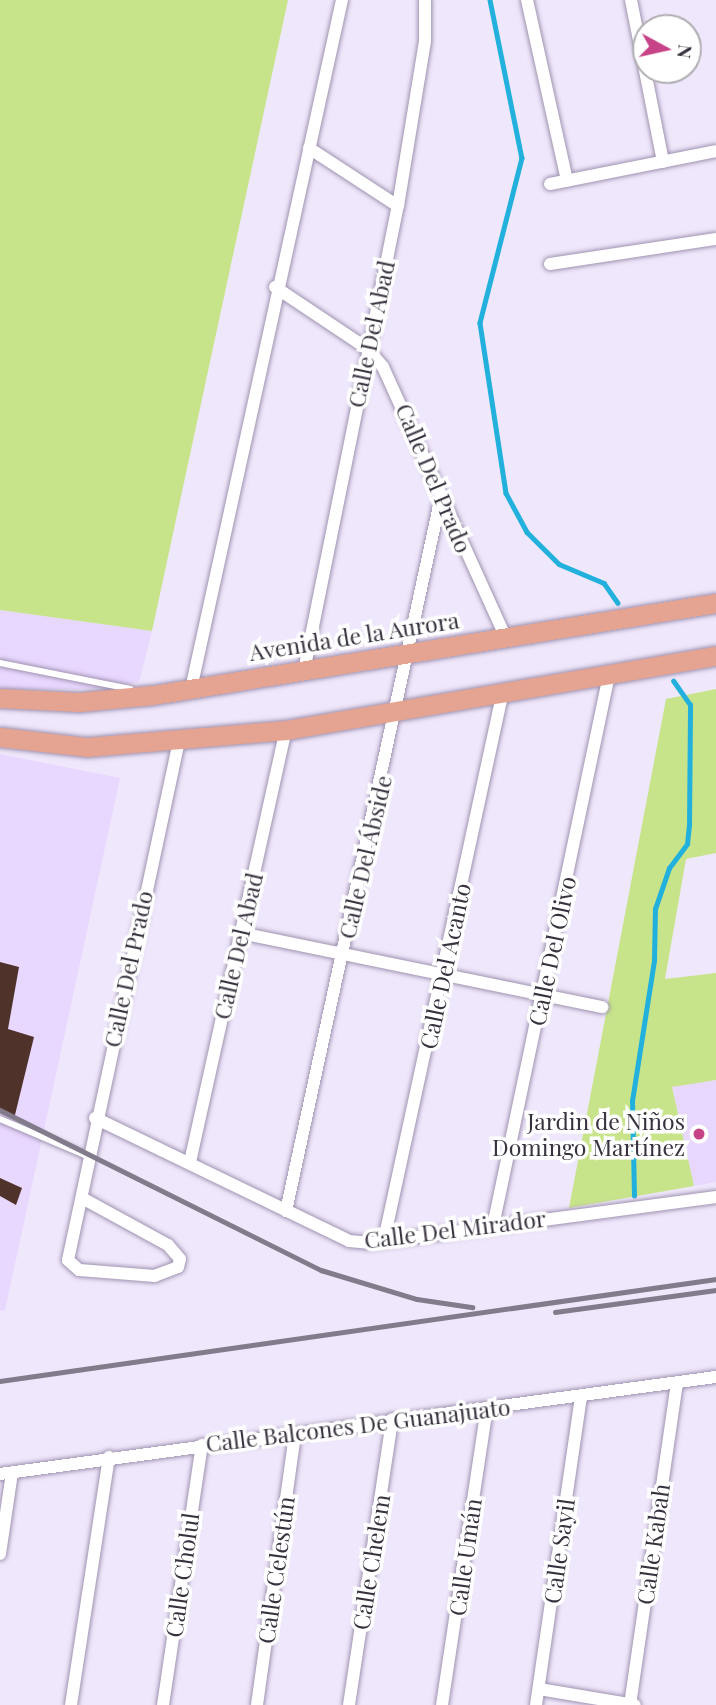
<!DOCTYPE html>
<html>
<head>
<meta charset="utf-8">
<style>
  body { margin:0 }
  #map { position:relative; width:716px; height:1705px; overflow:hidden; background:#efe7fb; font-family:"Playfair Display",serif }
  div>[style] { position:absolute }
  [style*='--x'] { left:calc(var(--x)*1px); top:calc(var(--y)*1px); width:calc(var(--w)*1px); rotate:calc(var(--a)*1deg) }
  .built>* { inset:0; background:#e8d7fe }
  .green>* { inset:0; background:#c7e48b }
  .stream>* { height:4.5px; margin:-2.25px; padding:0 2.25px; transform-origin:2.25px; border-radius:2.25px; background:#22b1dc }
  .building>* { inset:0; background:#4f322a }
  .roads { filter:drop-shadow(0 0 2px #a093b1) drop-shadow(0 0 2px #a093b1) }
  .service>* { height:6px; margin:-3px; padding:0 3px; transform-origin:3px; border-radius:3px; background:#fff }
  .minor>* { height:12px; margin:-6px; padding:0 6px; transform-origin:6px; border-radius:6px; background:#fff }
  .primary>* { height:19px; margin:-9.5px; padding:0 9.5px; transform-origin:9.5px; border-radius:9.5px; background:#e5a391 }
  .rail>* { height:4.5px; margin:-2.25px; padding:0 2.25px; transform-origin:2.25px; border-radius:2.25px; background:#827b8b }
  .dots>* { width:19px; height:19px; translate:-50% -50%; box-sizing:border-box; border:4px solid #fff; border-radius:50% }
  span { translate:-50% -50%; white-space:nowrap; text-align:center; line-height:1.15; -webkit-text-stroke:7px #fff; paint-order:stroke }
  .street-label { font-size:23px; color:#38323f }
  .poi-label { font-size:23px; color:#38323f }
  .right { translate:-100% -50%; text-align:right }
  .north { position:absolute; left:632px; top:14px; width:70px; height:70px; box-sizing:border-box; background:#fff; border:2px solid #afadb2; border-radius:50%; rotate:98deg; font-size:19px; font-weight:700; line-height:28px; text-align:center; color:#38323f }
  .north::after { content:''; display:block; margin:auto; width:24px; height:32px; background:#c74388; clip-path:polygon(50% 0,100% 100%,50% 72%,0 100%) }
</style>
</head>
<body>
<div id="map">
  <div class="built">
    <div style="clip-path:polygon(0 610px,152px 631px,139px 682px,87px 689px,0 689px)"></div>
    <div style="clip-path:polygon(0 754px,120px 778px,5px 1310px,0 1311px)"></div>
    <div style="clip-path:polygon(716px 1080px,716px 1182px,694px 1186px,672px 1086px)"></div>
  </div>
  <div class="green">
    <div style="clip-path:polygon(0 0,288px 0,152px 631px,0 610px)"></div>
    <div style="clip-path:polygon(716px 689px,716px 853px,686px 859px,665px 979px,716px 973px,716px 1080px,672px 1087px,694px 1186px,569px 1208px,666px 699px)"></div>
  </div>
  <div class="stream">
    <div style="--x:490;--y:0;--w:161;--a:78.6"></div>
    <div style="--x:522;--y:158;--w:170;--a:104.3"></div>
    <div style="--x:480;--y:323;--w:172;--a:81.3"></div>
    <div style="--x:506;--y:493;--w:44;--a:61.7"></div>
    <div style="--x:527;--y:532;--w:45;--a:45"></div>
    <div style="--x:559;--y:564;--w:49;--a:22.9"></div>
    <div style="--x:604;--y:583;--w:24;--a:55"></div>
    <div style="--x:634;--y:1196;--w:95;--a:-91.2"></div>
    <div style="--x:632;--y:1101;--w:143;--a:-81.1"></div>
    <div style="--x:654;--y:960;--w:51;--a:-88.9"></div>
    <div style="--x:655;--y:909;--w:43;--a:-71.1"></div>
    <div style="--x:669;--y:868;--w:30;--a:-53"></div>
    <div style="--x:687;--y:844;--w:18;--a:-84"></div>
    <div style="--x:689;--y:826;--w:121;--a:-89.5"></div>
    <div style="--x:690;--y:705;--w:29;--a:-125"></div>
  </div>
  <div class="building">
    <div style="clip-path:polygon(0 962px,19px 967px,8px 1029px,34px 1037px,14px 1119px,0 1113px)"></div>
    <div style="clip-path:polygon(0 1178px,22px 1188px,16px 1205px,0 1196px)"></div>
  </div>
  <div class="roads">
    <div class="service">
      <div style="--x:0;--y:663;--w:133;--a:11.3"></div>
      <div style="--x:0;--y:1119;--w:97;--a:23.1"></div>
    </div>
    <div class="minor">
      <div style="--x:527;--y:0;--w:185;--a:77.5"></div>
      <div style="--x:631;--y:0;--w:165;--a:78.8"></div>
      <div style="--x:309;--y:148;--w:106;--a:33.1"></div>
      <div style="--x:550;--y:184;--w:169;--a:-11.2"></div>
      <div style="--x:550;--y:264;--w:168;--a:-8.6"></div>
      <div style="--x:275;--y:287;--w:112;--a:33.7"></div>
      <div style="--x:368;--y:349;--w:23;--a:50"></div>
      <div style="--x:383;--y:367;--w:295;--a:65.6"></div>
      <div style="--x:305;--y:666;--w:469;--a:-78.6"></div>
      <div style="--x:398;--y:206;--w:167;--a:-80.7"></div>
      <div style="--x:425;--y:41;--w:41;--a:-90"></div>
      <div style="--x:191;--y:689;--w:705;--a:-77.64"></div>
      <div style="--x:241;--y:933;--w:369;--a:11.6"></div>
      <div style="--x:95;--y:1118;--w:282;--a:25.8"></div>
      <div style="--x:349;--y:1241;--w:22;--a:5"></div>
      <div style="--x:371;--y:1243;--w:348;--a:-7.6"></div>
      <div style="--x:190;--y:1162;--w:443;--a:-77.5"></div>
      <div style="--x:82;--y:1198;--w:98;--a:28.7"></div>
      <div style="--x:168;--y:1245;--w:18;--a:49"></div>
      <div style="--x:180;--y:1259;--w:8;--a:104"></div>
      <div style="--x:178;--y:1267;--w:25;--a:159"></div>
      <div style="--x:155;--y:1276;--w:76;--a:-175.5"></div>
      <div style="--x:79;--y:1270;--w:15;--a:-138"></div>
      <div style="--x:68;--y:1260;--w:531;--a:-77.93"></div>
      <div style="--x:286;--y:1211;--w:727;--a:-77.76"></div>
      <div style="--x:493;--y:1226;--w:563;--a:-78.11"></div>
      <div style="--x:384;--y:1240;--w:562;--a:-77.77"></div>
      <div style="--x:0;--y:1474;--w:723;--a:-7.72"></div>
      <div style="--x:0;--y:1554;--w:82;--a:-81.6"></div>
      <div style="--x:539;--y:1689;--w:97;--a:9.5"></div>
      <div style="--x:71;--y:1705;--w:251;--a:-81.3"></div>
      <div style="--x:163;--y:1705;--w:263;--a:-81.5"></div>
      <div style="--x:257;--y:1705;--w:274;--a:-82"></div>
      <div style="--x:349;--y:1705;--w:289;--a:-81.4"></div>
      <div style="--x:442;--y:1705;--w:299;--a:-81.4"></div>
      <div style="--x:536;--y:1705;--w:312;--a:-81.7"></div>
      <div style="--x:630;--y:1705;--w:326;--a:-81.7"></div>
    </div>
    <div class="primary">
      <div style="--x:0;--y:698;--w:79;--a:2.9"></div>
      <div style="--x:79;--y:702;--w:74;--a:-5.4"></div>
      <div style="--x:153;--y:695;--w:570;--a:-9.28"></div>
      <div style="--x:0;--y:737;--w:88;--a:6.6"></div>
      <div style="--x:87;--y:747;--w:200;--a:-4.9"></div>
      <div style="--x:286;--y:730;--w:436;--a:-9.8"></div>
    </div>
  </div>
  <div class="rail">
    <div style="--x:0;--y:1110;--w:359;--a:26.5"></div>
    <div style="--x:321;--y:1270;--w:100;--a:16.8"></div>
    <div style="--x:417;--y:1299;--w:56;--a:8.3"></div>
    <div style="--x:555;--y:1312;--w:162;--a:-7.8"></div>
    <div style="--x:0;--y:1381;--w:723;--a:-8.11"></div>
  </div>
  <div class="dots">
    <div style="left:699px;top:1134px;background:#c74388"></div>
  </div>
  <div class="street-label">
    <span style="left:371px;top:334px;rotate:-78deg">Calle Del Abad</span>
    <span style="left:434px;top:478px;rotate:67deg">Calle Del Prado</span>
    <span style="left:354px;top:636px;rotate:-9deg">Avenida de la Aurora</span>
    <span style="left:365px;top:857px;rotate:-77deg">Calle Del Ábside</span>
    <span style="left:238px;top:946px;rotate:-77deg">Calle Del Abad</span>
    <span style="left:552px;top:951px;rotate:-78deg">Calle Del Olivo</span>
    <span style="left:445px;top:966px;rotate:-78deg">Calle Del Acanto</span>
    <span style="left:128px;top:969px;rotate:-78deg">Calle Del Prado</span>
    <span style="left:455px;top:1229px;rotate:-7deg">Calle Del Mirador</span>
    <span style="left:358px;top:1425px;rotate:-7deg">Calle Balcones De Guanajuato</span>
    <span style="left:653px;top:1544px;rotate:-82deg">Calle Kabah</span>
    <span style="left:559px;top:1551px;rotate:-82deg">Calle Sayil</span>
    <span style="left:465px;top:1557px;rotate:-82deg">Calle Umán</span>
    <span style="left:371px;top:1562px;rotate:-81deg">Calle Chelem</span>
    <span style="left:276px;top:1570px;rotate:-82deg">Calle Celestún</span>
    <span style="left:182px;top:1575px;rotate:-82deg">Calle Cholul</span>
  </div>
  <div class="poi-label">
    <span class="right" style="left:685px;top:1134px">Jardin de Niños<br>Domingo Martínez</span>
  </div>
  <div class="north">N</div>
</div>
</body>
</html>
